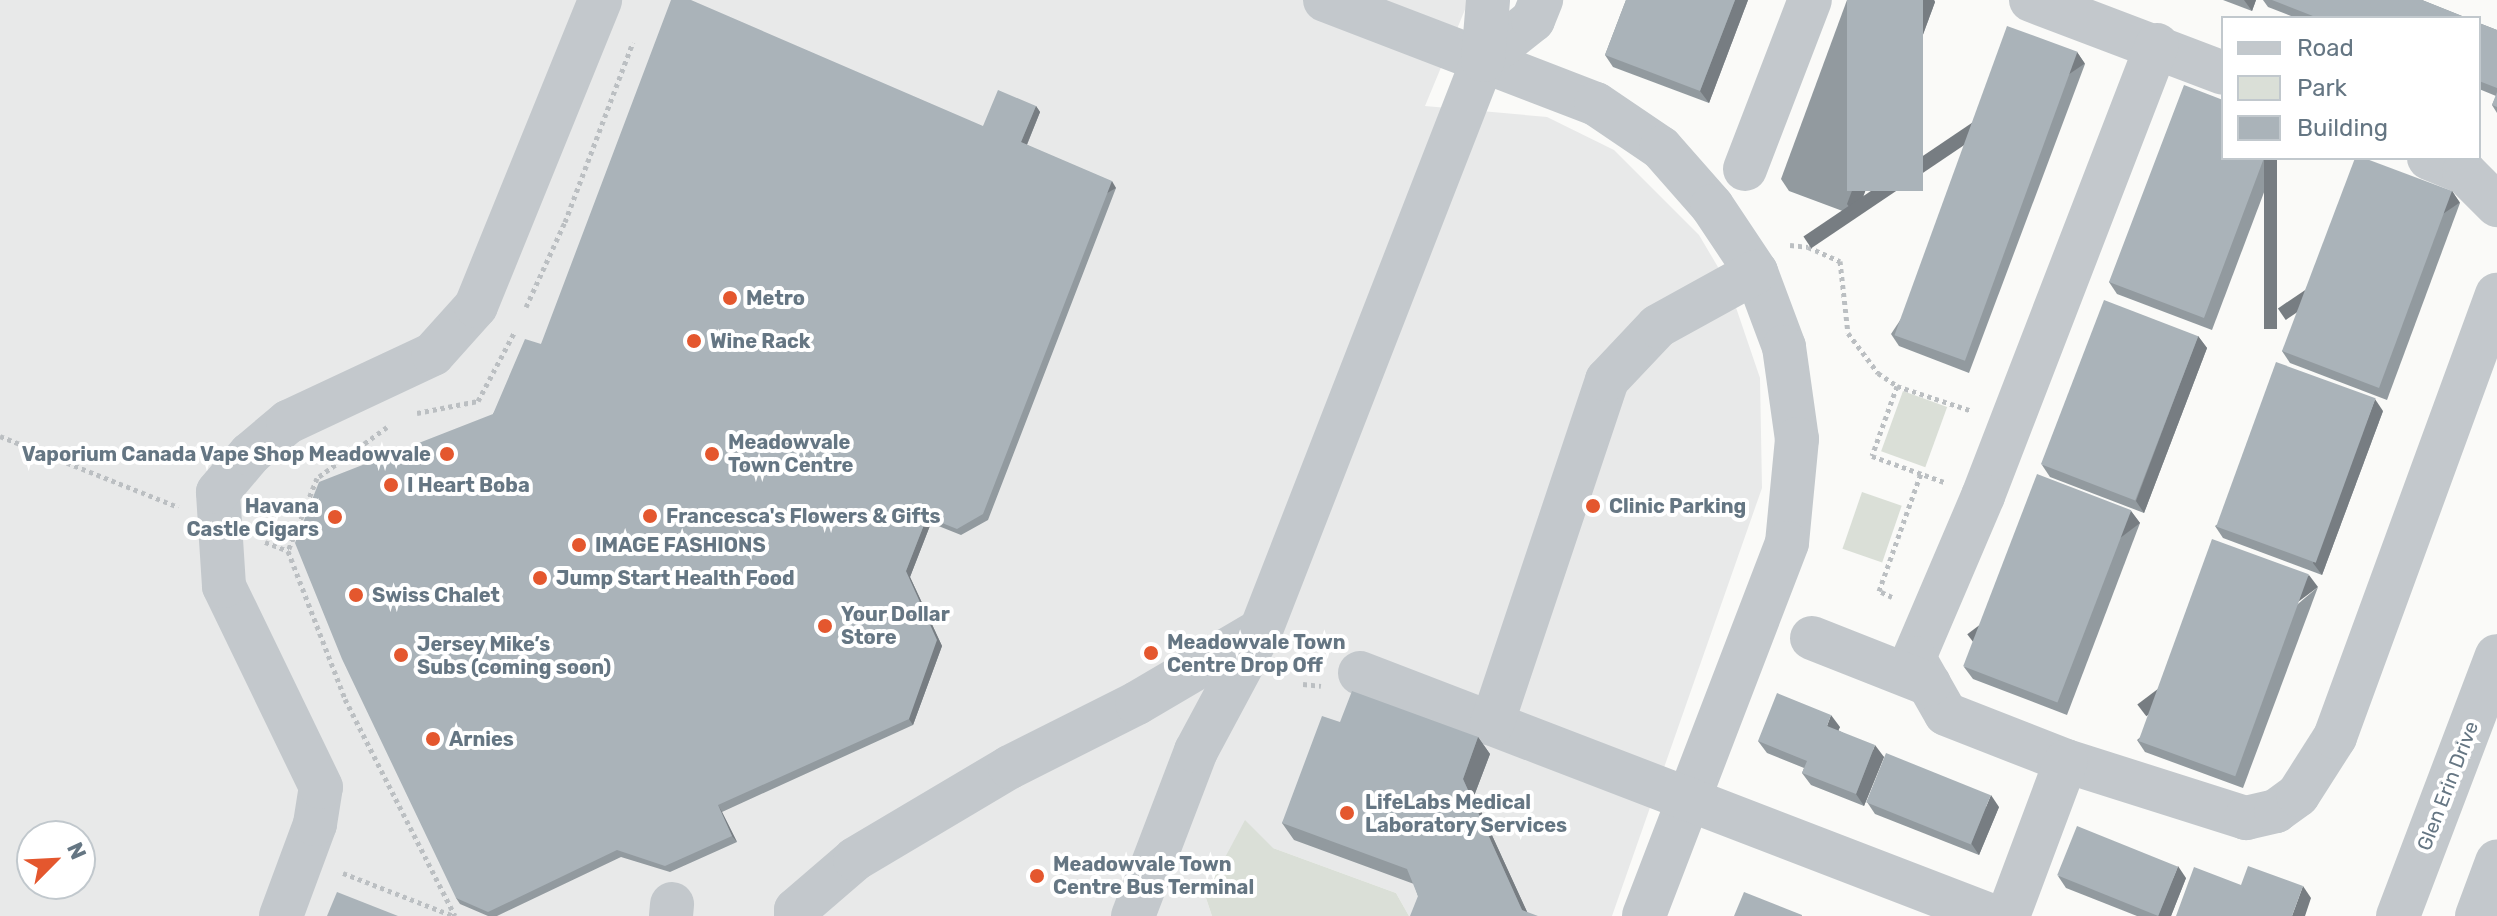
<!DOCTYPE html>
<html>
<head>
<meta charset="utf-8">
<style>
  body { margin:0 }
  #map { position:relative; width:2497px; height:916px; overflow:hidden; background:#fafaf8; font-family:Rubik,sans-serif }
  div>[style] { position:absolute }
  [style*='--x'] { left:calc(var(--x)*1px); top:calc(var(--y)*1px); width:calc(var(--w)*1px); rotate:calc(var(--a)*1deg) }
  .built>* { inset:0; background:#e8e9e9 }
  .green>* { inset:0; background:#dadfd7; transform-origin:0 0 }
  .path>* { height:5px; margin-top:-2.5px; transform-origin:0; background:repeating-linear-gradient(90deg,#bbbfc2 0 4px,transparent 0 8px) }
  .minor>* { height:44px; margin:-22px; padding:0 22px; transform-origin:22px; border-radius:22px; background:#c3c8cc }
  .wall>* { inset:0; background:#929a9f }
  .shaded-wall>* { inset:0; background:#777d82; transform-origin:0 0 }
  .building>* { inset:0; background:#aab3b9; transform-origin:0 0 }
  .dots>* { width:22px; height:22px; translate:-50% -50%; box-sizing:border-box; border:4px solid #fff; border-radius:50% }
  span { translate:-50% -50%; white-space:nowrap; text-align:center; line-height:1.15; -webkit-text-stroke:8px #fff; paint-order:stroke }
  .poi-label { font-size:20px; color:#657683; font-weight:700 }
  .left { translate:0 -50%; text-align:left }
  .right { translate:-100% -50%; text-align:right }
  .street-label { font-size:20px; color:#657683 }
  .legend { position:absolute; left:2221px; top:16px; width:260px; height:144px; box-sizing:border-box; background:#fff; border:2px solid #c1c8cd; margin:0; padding:10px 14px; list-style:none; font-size:24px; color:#657683 }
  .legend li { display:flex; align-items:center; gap:16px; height:40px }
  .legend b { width:40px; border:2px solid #c1c8cd }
  .north { position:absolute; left:16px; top:820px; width:80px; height:80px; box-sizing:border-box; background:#fff; border:2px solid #c1c8cd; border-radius:50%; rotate:66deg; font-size:22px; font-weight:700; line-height:32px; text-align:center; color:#657683 }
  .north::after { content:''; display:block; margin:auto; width:28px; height:36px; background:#e4572e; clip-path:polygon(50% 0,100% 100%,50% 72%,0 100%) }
</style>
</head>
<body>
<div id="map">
  <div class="built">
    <div style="clip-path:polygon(evenodd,0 0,1469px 0,1425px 106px,1547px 117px,1614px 150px,1699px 235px,1728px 284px,1760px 378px,1762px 488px,1612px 916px,1409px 916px,1396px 893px,1273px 848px,1205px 895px,1212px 916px,0 916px,0 0,32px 836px,80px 836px,80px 884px,32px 884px,32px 836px)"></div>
  </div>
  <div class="green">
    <div style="left:1903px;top:391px;width:47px;height:64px;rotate:20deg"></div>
    <div style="left:1862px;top:492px;width:42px;height:60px;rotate:19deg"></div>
    <div style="clip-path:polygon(1245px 820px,1273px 848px,1396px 893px,1409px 916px,1212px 916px,1205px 895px)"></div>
  </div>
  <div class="path">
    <div style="--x:1790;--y:245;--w:18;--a:6"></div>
    <div style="--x:1808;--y:247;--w:35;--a:24"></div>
    <div style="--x:1840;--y:261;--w:72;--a:83.7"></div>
    <div style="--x:1848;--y:333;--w:50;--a:53.1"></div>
    <div style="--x:1878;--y:373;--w:23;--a:34"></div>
    <div style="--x:1897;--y:386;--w:79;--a:18.4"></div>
    <div style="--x:526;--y:307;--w:94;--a:-65.4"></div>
    <div style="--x:565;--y:222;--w:192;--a:-69.3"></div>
    <div style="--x:1897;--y:386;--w:74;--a:109.7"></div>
    <div style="--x:1872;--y:456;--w:77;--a:19.9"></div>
    <div style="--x:417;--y:413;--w:62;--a:-11.1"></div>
    <div style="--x:478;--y:401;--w:79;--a:-62.1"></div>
    <div style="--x:387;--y:427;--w:87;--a:143.9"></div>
    <div style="--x:317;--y:478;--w:79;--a:111.7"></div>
    <div style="--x:288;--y:551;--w:159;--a:68.9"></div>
    <div style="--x:345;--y:699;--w:243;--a:63.1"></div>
    <div style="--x:0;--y:436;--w:192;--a:21.7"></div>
    <div style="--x:265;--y:542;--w:25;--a:21"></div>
    <div style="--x:1892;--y:597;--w:14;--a:-155"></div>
    <div style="--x:1879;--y:591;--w:125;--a:-70.4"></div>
    <div style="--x:1303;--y:684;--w:18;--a:6"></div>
    <div style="--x:343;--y:873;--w:119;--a:21.2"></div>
  </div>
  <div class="minor">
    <div style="--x:1325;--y:0;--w:290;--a:21"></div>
    <div style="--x:1596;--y:104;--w:78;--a:34.1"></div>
    <div style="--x:1661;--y:148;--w:77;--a:48.7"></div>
    <div style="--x:1712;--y:206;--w:79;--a:56.3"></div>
    <div style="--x:1756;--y:272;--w:80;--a:69.5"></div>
    <div style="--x:1784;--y:347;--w:93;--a:82"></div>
    <div style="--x:1797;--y:439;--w:104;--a:95.5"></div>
    <div style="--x:1787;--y:543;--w:399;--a:111"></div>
    <div style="--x:2031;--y:0;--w:205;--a:20.8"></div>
    <div style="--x:2157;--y:45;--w:483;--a:111.1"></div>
    <div style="--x:1983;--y:496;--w:176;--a:113.1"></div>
    <div style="--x:1914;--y:658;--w:64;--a:60.3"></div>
    <div style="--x:1946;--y:714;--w:129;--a:21.4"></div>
    <div style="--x:2066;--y:761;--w:189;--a:17.6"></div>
    <div style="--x:2246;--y:818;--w:31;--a:-13"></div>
    <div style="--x:2276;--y:811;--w:27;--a:-36"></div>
    <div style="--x:2298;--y:795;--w:69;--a:-57.5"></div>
    <div style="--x:2335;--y:737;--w:471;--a:-69.9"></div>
    <div style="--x:1483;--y:60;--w:64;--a:-38.7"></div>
    <div style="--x:1533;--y:20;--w:22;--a:-68"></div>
    <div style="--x:2429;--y:158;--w:38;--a:22"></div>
    <div style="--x:2464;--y:172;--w:47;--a:45"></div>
    <div style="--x:1745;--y:169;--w:181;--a:-69"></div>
    <div style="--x:1812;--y:638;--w:126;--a:21.5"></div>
    <div style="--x:1360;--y:673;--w:677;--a:21.03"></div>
    <div style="--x:1492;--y:724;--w:363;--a:-71.5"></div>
    <div style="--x:1607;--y:380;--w:74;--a:-46.6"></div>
    <div style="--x:1658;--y:326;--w:112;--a:-28.9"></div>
    <div style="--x:281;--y:916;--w:98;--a:-69.7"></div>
    <div style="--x:315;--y:824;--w:37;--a:-81"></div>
    <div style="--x:321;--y:787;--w:223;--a:-115.8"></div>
    <div style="--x:224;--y:586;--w:94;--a:-93.7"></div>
    <div style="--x:218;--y:492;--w:50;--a:-49.9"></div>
    <div style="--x:250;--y:454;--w:50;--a:-40.1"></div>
    <div style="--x:288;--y:422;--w:160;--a:-25.1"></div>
    <div style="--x:433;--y:354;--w:64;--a:-48.1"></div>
    <div style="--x:476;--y:306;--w:330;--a:-67.9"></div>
    <div style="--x:671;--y:916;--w:12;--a:-85"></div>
    <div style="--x:796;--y:916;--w:6;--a:-90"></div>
    <div style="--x:796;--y:910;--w:78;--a:-40.8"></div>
    <div style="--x:855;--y:859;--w:180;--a:-30.7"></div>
    <div style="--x:1010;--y:767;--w:142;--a:-26.7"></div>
    <div style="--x:1137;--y:703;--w:142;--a:-30.5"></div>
    <div style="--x:1133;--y:916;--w:177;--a:-69.1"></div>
    <div style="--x:1196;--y:751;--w:137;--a:-61.8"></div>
    <div style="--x:1261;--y:630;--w:612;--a:-68.72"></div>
    <div style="--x:1483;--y:60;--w:60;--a:-85.2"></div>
    <div style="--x:2008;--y:916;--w:165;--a:-69.5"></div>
    <div style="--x:2398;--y:916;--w:278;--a:-69.2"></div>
    <div style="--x:2477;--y:916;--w:58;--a:-69.7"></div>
  </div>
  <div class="wall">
    <div style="clip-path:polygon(1626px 0,1748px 0,1709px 103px,1613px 67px,1605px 55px)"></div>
    <div style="clip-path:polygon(1847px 0,1934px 0,1935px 2px,1856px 216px,1789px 191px,1781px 179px)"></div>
    <div style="clip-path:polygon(2223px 0,2256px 0,2252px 11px)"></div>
    <div style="clip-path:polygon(2263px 0,2422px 0,2467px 18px,2296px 18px,2268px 7px)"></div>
    <div style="clip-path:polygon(2479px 23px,2497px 30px,2497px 113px,2492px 105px,2496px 96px,2479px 89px)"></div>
    <div style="clip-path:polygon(2077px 52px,2085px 64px,1969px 373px,1899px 346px,1891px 334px)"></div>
    <div style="clip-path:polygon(1036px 106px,1040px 112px,1027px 145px,1116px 188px,988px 520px,961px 535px,931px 523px,910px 577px,942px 646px,913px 725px,722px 812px,737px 842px,670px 872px,621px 857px,497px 916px,488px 916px,460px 904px,456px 898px,493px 414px,541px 344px,983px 126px)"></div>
    <div style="clip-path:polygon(2223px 158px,2277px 158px,2212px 330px,2117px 294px,2109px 282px)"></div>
    <div style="clip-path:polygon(2452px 191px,2460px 203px,2387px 400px,2290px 363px,2282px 351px)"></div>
    <div style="clip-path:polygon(2198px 336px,2207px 348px,2144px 513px,2050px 477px,2042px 465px)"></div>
    <div style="clip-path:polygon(2383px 411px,2322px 575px,2223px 538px,2215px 526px)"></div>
    <div style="clip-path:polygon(2131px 511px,2140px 523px,2067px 715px,1973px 679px,1964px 667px)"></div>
    <div style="clip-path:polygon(2318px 587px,2243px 788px,2145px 752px,2137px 740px)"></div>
    <div style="clip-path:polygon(1340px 722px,1478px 737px,1490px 754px,1474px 796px,1527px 912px,1418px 896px,1414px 884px,1294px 840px,1282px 823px)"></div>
    <div style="clip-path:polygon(1840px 727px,1838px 730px,1884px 757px,1864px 806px,1811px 785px,1802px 773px,1804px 768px,1767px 753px,1758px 741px)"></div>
    <div style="clip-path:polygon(1867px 802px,1999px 807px,1979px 855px,1875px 814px)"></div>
    <div style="clip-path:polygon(2058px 876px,2186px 878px,2171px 916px,2137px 916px,2066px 888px)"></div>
  </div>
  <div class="shaded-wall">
    <div style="clip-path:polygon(1735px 0,1748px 0,1709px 103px,1700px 91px)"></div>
    <div style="clip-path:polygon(1923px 0,1934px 0,1935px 2px,1856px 216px,1847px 204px)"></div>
    <div style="clip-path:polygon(2244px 0,2256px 0,2252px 11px)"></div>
    <div style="left:2077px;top:52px;width:14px;height:330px;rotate:56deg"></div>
    <div style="clip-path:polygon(1036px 106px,1040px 112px,1025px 149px,1021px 142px)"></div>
    <div style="left:2264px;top:158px;width:13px;height:171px"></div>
    <div style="left:1112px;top:181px;width:8px;height:357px;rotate:60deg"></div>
    <div style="left:2452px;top:191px;width:14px;height:210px;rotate:56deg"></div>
    <div style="clip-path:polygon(2198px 336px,2207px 348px,2144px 513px,2136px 501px)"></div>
    <div style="clip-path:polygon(2375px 399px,2383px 411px,2322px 575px,2313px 563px)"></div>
    <div style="left:2131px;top:511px;width:15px;height:205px;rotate:53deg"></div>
    <div style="clip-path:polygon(927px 517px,931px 523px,910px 577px,942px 646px,913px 725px,909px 719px,906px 571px)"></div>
    <div style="left:2309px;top:575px;width:15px;height:215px;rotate:53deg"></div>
    <div style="clip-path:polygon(1831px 715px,1840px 727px,1835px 738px,1827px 726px)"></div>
    <div style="clip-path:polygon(1478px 737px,1490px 754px,1474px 796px,1529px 916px,1522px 910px,1463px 779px)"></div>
    <div style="clip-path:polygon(1875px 745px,1884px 757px,1864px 806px,1856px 794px)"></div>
    <div style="clip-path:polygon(1991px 795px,1999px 807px,1979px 855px,1971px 843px)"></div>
    <div style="clip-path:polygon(718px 805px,722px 812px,737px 842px,732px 836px)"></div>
    <div style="clip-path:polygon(2178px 866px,2186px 878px,2171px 916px,2158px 916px)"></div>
    <div style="clip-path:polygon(2303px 886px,2311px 898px,2305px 916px,2292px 916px)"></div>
  </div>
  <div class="building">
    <div style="clip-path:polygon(671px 0,691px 0,983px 126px,998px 90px,1036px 106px,1021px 142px,1112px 181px,983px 514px,957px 529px,927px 517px,906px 571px,937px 640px,909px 719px,718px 805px,732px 836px,665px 866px,617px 850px,488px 912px,456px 898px,342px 659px,295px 543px,319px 482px,493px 414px,525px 339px,541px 344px)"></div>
    <div style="clip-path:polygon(1626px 0,1735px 0,1700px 91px,1605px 55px)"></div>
    <div style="left:1847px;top:0;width:76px;height:191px"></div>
    <div style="clip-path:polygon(2272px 0,2422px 0,2467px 18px,2318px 18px)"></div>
    <div style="clip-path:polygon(2479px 23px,2497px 30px,2497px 88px,2479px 81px)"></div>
    <div style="left:2007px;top:26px;width:75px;height:329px;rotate:20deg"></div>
    <div style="clip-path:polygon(2184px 85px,2223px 100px,2223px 158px,2264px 158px,2204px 318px,2109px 282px)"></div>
    <div style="clip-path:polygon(2497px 92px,2497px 107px,2492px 105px)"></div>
    <div style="clip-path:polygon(2355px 158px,2364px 158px,2452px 191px,2379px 388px,2282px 351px)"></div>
    <div style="left:2104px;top:300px;width:101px;height:176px;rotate:21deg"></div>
    <div style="left:2276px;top:362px;width:106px;height:175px;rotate:20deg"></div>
    <div style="left:2037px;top:474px;width:101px;height:206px;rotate:21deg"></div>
    <div style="left:2212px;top:539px;width:103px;height:215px;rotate:20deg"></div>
    <div style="clip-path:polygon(1352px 691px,1478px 737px,1463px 779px,1522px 910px,1538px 916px,1410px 916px,1418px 896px,1407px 869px,1282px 823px,1322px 716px,1340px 722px)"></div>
    <div style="clip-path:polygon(1777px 693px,1831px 715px,1827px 726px,1875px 745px,1856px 794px,1802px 773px,1807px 761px,1758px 741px)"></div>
    <div style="left:1886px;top:753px;width:113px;height:53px;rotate:22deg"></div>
    <div style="left:2077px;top:826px;width:109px;height:53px;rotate:22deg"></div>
    <div style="clip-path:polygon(2248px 866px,2303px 886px,2292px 916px,2176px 916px,2194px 867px,2241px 885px)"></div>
    <div style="clip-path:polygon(337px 892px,398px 916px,327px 916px)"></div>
    <div style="clip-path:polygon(1744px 892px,1802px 915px,1802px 916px,1734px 916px)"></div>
  </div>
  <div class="dots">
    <div style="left:730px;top:298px;background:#e4572e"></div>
    <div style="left:694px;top:341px;background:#e4572e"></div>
    <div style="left:447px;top:454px;background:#e4572e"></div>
    <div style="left:712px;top:454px;background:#e4572e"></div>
    <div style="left:391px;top:485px;background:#e4572e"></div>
    <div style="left:1593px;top:506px;background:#e4572e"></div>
    <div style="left:650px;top:516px;background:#e4572e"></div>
    <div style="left:335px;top:517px;background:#e4572e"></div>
    <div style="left:579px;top:545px;background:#e4572e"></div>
    <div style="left:540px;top:578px;background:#e4572e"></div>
    <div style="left:356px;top:595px;background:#e4572e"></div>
    <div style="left:825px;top:626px;background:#e4572e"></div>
    <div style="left:1151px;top:653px;background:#e4572e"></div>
    <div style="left:401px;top:655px;background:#e4572e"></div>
    <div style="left:433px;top:739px;background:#e4572e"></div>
    <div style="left:1347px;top:813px;background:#e4572e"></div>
    <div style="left:1037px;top:876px;background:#e4572e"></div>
  </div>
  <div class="poi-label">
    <span class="left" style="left:746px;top:298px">Metro</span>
    <span class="left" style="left:710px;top:341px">Wine Rack</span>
    <span class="left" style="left:728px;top:454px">Meadowvale<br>Town Centre</span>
    <span class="right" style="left:431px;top:454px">Vaporium Canada Vape Shop Meadowvale</span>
    <span class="left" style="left:407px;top:485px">I Heart Boba</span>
    <span class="right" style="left:319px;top:518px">Havana<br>Castle Cigars</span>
    <span class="left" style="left:1609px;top:506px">Clinic Parking</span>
    <span class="left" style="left:666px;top:516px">Francesca's Flowers &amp; Gifts</span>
    <span class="left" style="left:595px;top:545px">IMAGE FASHIONS</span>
    <span class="left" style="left:556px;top:578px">Jump Start Health Food</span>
    <span class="left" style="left:372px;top:595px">Swiss Chalet</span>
    <span class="left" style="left:841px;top:626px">Your Dollar<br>Store</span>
    <span class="left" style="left:1167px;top:654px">Meadowvale Town<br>Centre Drop Off</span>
    <span class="left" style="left:417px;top:656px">Jersey Mike’s<br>Subs (coming soon)</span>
    <span class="left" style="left:449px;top:739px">Arnies</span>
    <span class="left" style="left:1365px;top:814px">LifeLabs Medical<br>Laboratory Services</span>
    <span class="left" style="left:1053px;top:876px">Meadowvale Town<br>Centre Bus Terminal</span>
  </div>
  <div class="street-label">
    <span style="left:2448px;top:786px;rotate:-69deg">Glen Erin Drive</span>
  </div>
  <ul class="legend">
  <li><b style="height:10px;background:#c3c8cc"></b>Road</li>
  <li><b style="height:22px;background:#dadfd7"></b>Park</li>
  <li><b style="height:22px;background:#aab3b9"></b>Building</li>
  </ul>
  <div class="north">N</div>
</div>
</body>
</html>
